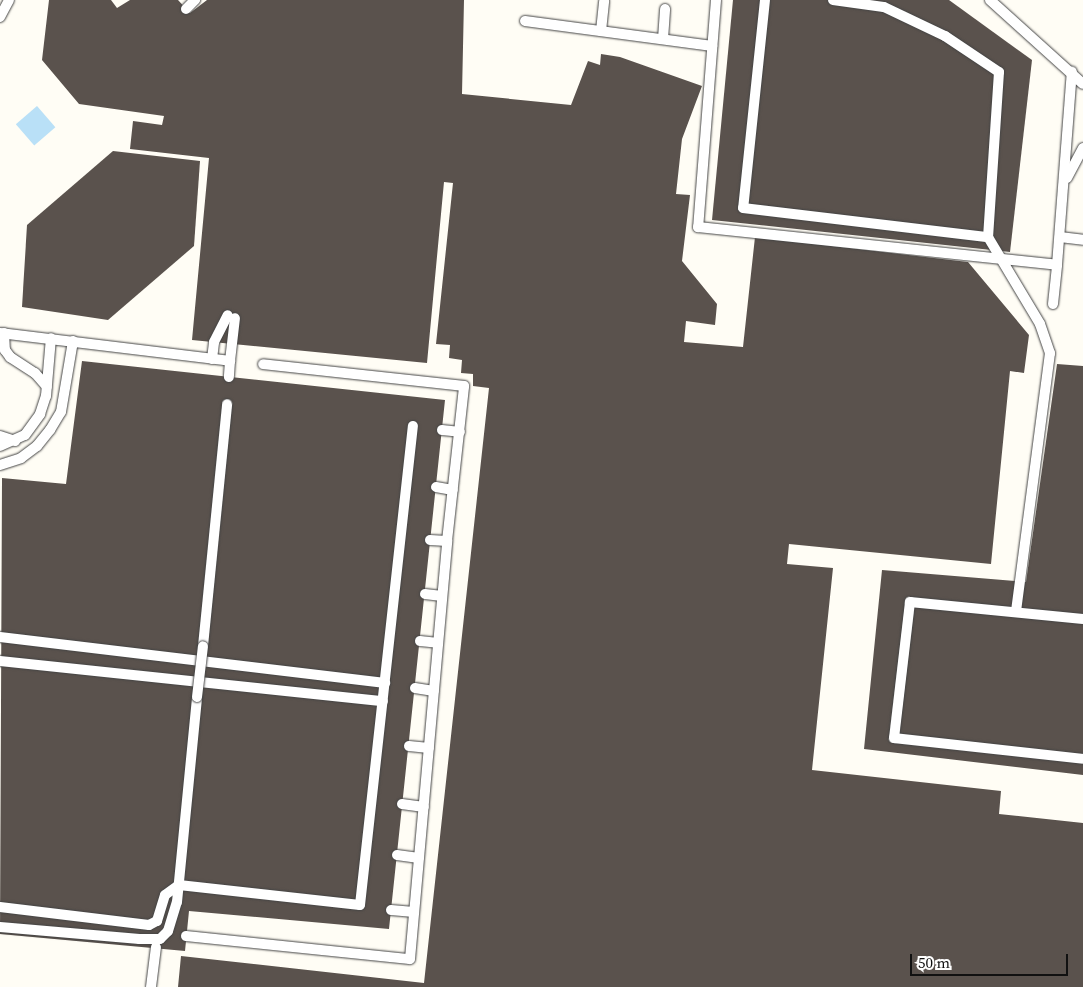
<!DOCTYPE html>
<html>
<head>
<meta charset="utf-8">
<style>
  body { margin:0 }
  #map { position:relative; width:1083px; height:987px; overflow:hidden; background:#fffdf5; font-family:"Source Serif 4",serif }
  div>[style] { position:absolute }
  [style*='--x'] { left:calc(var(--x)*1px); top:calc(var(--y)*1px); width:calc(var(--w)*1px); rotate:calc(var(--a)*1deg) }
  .water>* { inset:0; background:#b9e0f7; transform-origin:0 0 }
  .building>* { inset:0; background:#5a524d }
  .roads { filter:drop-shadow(0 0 1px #444) drop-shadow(0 0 1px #444) }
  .service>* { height:10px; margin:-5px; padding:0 5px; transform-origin:5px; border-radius:5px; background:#fff }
  .bridges { filter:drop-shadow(0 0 1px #444) drop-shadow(0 0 1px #444) }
  .service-bridge>* { height:10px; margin:-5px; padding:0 5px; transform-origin:5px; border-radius:5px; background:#fff }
  span { translate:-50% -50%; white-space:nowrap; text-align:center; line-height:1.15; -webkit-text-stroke:5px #fff; paint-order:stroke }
  .scale { position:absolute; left:910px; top:954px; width:158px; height:22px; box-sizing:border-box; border:2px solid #111; border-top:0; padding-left:6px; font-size:15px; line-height:18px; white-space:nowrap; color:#111; -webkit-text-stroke:4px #fff; paint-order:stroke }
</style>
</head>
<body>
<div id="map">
  <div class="water">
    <div style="left:37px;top:106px;width:28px;height:28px;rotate:49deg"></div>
  </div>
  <div class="building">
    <div style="clip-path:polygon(49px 0,111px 0,117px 8px,130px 0,178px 0,190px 13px,207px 0,464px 0,462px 94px,571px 105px,588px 61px,600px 65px,601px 54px,620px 57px,702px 86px,682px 139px,676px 194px,690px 195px,682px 261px,717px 304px,715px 325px,686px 321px,684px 342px,743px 347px,755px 237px,968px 262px,1029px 335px,1024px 373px,1010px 371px,991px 564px,789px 544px,787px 564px,833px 568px,812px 770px,1001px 791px,999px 814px,1083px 823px,1083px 987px,178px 987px,181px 956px,424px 983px,489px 388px,473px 386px,473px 374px,461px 373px,462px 360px,449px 358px,450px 345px,436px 344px,453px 183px,444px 182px,427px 363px,192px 340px,209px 158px,130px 149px,133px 121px,162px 125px,164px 116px,79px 104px,42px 60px)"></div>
    <div style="clip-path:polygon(733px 0,949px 0,1032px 60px,1010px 252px,712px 220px)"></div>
    <div style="clip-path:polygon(113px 151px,200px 161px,194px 246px,108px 320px,22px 307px,27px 225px)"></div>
    <div style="clip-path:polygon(82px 361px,445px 400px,389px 929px,189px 911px,185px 951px,0 934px,2px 478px,66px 484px)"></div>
    <div style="clip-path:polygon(1057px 364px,1083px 366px,1083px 775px,864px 749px,882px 570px,1026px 582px)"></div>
  </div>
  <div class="roads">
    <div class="service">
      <div style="--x:716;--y:0;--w:228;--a:94.5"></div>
      <div style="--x:698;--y:227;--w:361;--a:6"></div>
      <div style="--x:1057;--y:265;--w:194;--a:-85.6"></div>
      <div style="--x:765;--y:0;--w:209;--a:96"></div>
      <div style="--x:743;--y:208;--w:247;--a:6.8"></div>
      <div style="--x:833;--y:0;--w:51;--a:7.8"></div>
      <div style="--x:884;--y:7;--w:68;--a:25.4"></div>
      <div style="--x:945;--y:36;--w:65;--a:33.7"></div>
      <div style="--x:999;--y:72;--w:165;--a:93.8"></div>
      <div style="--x:988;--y:237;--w:101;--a:59.1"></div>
      <div style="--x:1040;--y:324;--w:31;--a:71"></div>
      <div style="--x:1050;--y:353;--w:261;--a:97.5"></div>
      <div style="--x:990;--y:0;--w:125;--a:42.1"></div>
      <div style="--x:186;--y:9;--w:13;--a:-45"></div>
      <div style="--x:0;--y:17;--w:19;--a:-62"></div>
      <div style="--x:525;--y:21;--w:189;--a:7.6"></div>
      <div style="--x:601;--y:31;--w:30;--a:-84"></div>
      <div style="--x:663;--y:39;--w:30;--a:-86"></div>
      <div style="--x:1067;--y:178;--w:34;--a:-62"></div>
      <div style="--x:1060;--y:237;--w:23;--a:7"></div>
      <div style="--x:1053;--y:304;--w:39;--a:-84"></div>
      <div style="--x:0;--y:333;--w:232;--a:6.9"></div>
      <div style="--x:230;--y:361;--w:16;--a:94"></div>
      <div style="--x:4;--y:333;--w:17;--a:87"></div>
      <div style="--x:5;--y:350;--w:9;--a:54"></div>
      <div style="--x:10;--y:357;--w:30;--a:33"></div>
      <div style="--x:35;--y:373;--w:18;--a:49"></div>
      <div style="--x:212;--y:359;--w:17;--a:-83"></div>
      <div style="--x:214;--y:342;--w:30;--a:-63"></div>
      <div style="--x:230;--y:361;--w:43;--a:-83.4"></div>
      <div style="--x:442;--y:430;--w:18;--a:6"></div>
      <div style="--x:0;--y:436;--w:16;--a:18"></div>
      <div style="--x:0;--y:446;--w:27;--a:-24"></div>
      <div style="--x:25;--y:435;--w:26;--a:-54"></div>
      <div style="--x:40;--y:414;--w:19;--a:-72"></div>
      <div style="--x:46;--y:396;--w:58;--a:-85.1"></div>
      <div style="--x:0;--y:465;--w:22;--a:-18"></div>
      <div style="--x:21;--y:458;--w:20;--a:-37"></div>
      <div style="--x:37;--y:446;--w:21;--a:-51"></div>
      <div style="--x:50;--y:430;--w:21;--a:-59"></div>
      <div style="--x:61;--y:412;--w:72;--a:-80.4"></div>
      <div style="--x:436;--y:487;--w:17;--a:10"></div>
      <div style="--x:430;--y:540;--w:17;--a:3"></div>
      <div style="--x:425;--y:594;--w:17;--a:7"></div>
      <div style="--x:1083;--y:619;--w:174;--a:-174.4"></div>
      <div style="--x:910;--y:602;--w:137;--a:96.7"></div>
      <div style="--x:894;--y:738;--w:190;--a:6.3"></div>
      <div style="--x:0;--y:637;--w:388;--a:6.8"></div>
      <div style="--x:420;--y:641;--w:18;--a:6"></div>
      <div style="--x:203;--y:646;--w:243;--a:-84.3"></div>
      <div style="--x:0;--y:661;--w:385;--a:6"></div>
      <div style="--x:415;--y:688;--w:19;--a:9"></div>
      <div style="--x:409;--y:746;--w:20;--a:6"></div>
      <div style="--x:402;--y:804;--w:22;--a:8"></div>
      <div style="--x:397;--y:855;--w:22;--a:8"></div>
      <div style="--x:0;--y:907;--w:150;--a:6.9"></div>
      <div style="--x:149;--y:925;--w:9;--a:-27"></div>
      <div style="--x:157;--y:921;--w:27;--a:-73"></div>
      <div style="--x:165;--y:895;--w:17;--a:-36"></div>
      <div style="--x:179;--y:885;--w:182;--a:6.3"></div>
      <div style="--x:360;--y:905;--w:482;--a:-83.7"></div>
      <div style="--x:391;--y:910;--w:23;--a:5"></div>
      <div style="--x:0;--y:927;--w:140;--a:4.9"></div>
      <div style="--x:139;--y:939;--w:21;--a:0"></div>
      <div style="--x:160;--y:939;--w:11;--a:-45"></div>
      <div style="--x:168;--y:931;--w:30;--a:-73"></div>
      <div style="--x:177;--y:902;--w:206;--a:-84.4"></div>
      <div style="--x:186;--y:936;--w:225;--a:5.9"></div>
      <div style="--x:410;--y:959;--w:420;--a:-84.9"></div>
      <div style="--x:447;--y:541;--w:156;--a:-83.7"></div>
      <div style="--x:464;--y:386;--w:202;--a:-173.8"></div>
      <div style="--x:151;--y:987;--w:40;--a:-82.9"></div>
    </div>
  </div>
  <div class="bridges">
    <div class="service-bridge">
      <div style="--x:197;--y:697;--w:51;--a:-83.3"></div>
    </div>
  </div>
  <div class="scale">50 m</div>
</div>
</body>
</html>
